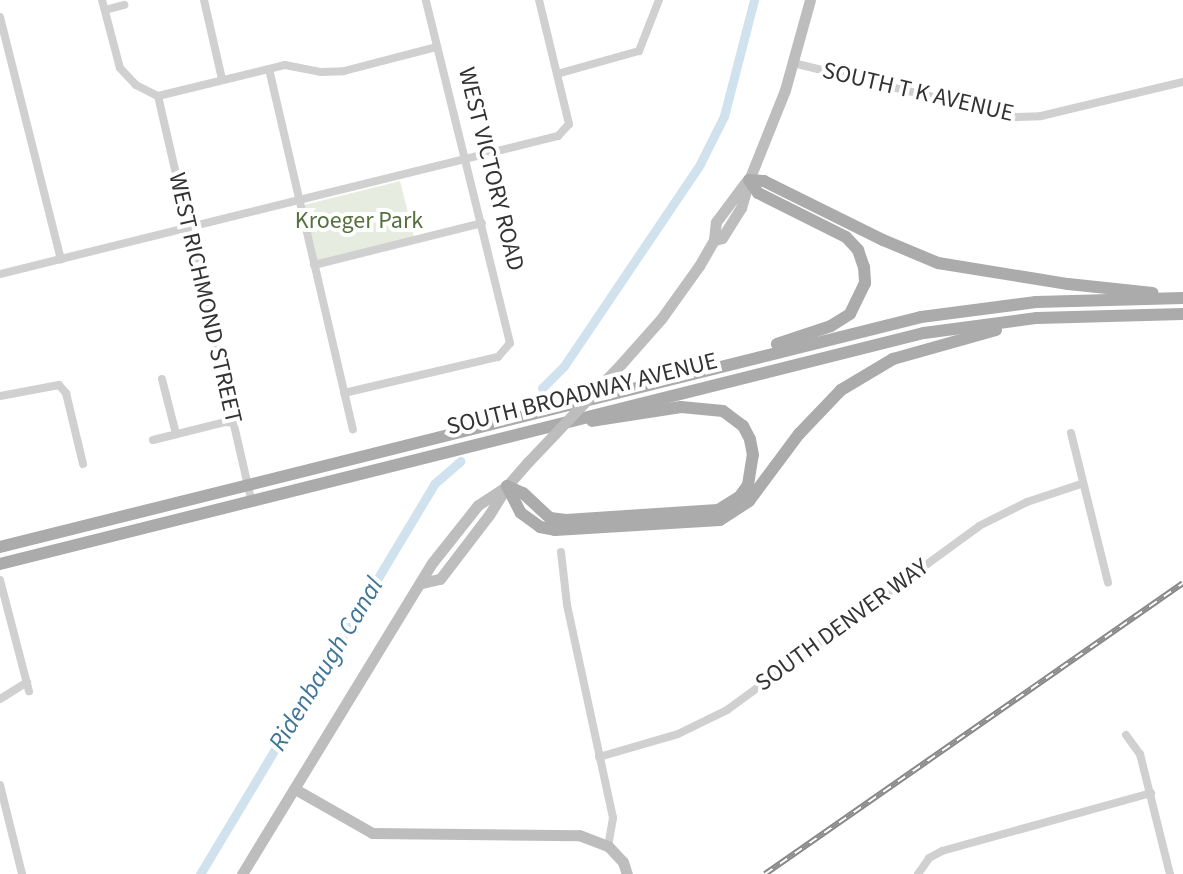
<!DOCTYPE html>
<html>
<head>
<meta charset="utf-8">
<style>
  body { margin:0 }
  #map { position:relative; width:1183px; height:874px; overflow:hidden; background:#fff; font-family:"Source Sans 3",sans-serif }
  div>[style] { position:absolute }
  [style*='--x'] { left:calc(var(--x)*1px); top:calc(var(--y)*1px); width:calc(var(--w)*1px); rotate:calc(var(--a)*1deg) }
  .green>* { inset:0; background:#e6ecdf; transform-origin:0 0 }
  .canal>* { height:9px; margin:-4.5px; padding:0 4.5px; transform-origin:4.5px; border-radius:4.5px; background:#cfe2ee }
  .street>* { height:8px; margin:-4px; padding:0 4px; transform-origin:4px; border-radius:4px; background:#d0d0d0 }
  .secondary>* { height:11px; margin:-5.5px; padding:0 5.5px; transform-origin:5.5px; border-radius:5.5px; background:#bdbdbd }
  .primary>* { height:12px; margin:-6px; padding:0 6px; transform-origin:6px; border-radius:6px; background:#ababab }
  .rail>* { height:6px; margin-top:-3px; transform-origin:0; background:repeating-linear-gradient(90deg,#fff 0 9px,#888 0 18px); box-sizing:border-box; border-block:2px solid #888 }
  .secondary-bridge>* { height:11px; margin:-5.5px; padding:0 5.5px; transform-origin:5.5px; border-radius:5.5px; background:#bdbdbd }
  span { translate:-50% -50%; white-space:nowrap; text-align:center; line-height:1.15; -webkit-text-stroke:8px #fff; paint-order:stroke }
  .street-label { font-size:24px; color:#333 }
  .park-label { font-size:24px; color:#56703f }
  .water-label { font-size:26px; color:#3f7597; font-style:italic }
</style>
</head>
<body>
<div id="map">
  <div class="green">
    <div style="left:400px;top:181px;width:59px;height:99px;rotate:76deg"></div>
  </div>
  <div class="canal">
    <div style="--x:542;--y:388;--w:31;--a:-45"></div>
    <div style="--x:564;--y:366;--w:244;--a:-56"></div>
    <div style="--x:700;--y:164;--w:54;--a:-63.4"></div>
    <div style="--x:724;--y:116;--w:120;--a:-75.5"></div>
    <div style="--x:200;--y:874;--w:455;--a:-59"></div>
    <div style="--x:434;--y:484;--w:35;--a:-41"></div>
  </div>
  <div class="street">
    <div style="--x:102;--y:0;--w:70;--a:75.2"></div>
    <div style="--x:120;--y:68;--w:23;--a:47"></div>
    <div style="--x:136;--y:85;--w:25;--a:27"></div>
    <div style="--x:204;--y:0;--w:81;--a:77.2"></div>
    <div style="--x:105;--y:10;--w:20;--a:-15"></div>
    <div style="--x:0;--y:17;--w:250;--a:75.9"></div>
    <div style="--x:793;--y:63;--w:230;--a:13.6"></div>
    <div style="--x:1017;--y:117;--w:24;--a:-2"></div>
    <div style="--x:1041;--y:116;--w:146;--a:-13.5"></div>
    <div style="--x:269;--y:69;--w:370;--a:76.9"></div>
    <div style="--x:557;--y:74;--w:85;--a:-15.7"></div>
    <div style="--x:639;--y:51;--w:55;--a:-68.6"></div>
    <div style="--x:158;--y:96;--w:414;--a:77"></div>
    <div style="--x:158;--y:96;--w:131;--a:-13.7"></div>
    <div style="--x:285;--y:65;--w:37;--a:11"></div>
    <div style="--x:321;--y:72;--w:23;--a:-2"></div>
    <div style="--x:344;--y:71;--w:96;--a:-14.5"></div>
    <div style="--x:314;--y:265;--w:173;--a:-14"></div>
    <div style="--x:0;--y:274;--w:575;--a:-13.89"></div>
    <div style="--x:558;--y:136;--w:16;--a:-47"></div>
    <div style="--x:569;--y:124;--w:128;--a:-103.6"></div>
    <div style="--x:162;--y:379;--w:57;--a:75.7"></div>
    <div style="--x:344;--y:393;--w:158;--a:-13.2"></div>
    <div style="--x:498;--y:357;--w:18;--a:-49"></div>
    <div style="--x:510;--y:343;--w:353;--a:-103.8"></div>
    <div style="--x:0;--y:396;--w:60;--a:-10.6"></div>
    <div style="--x:59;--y:385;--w:11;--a:49"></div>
    <div style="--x:66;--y:393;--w:73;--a:76.5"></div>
    <div style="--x:1071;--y:433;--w:154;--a:76.1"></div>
    <div style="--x:153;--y:440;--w:75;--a:-13.9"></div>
    <div style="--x:226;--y:422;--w:9;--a:6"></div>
    <div style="--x:561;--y:552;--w:53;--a:83.5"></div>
    <div style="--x:567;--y:605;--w:218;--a:77.8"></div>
    <div style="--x:613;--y:818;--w:28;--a:100"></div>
    <div style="--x:0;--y:580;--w:115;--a:75.4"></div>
    <div style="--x:0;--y:699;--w:32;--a:-32"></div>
    <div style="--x:1126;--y:735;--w:24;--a:54"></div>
    <div style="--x:1140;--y:754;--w:124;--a:76"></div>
    <div style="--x:599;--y:757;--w:82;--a:-16.2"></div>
    <div style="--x:678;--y:734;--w:55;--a:-26.1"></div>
    <div style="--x:727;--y:710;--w:312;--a:-36.1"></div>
    <div style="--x:979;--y:526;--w:54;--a:-26.6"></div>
    <div style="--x:1027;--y:502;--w:57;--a:-18.4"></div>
    <div style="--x:0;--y:785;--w:92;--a:76.1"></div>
    <div style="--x:918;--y:874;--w:19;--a:-55"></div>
    <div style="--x:929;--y:858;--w:15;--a:-28"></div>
    <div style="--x:942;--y:851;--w:217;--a:-15.5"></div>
  </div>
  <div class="secondary">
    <div style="--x:714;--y:240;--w:8;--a:-14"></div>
    <div style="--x:722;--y:238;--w:36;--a:-58"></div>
    <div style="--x:741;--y:208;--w:29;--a:-74"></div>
    <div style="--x:749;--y:180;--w:97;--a:-68.2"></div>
    <div style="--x:785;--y:90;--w:93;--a:-74.5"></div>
    <div style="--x:621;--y:364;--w:60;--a:-48.4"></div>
    <div style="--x:661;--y:319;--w:65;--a:-54.4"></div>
    <div style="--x:699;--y:266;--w:30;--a:-60"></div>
    <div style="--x:714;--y:240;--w:18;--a:-84"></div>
    <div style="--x:716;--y:222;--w:49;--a:-53.4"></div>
    <div style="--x:422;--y:583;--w:18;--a:-13"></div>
    <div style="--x:440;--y:579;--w:81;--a:-52.6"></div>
    <div style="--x:489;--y:515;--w:34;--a:-58"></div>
    <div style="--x:507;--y:486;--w:32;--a:-49"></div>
    <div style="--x:295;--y:789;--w:89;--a:29.7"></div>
    <div style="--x:372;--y:833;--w:207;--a:0.6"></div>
    <div style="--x:579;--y:835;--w:31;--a:21"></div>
    <div style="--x:608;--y:846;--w:22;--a:47"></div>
    <div style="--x:623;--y:862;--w:13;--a:72"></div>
    <div style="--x:242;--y:874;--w:364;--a:-58.6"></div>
    <div style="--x:432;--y:563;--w:74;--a:-51.6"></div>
    <div style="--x:478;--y:505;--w:35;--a:-33"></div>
  </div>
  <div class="primary">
    <div style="--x:749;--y:180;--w:15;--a:4"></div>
    <div style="--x:764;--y:181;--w:133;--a:26.4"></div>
    <div style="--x:883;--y:240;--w:60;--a:22.7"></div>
    <div style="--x:938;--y:263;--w:132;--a:9.2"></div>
    <div style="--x:1068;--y:284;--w:85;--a:6"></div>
    <div style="--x:749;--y:180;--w:16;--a:55"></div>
    <div style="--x:758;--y:193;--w:98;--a:26.6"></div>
    <div style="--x:846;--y:237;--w:18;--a:47"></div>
    <div style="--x:858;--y:250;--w:18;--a:71"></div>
    <div style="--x:864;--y:267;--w:16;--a:86"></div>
    <div style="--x:865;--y:283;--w:34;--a:116"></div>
    <div style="--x:850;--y:314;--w:22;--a:148"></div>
    <div style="--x:831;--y:326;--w:57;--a:161.6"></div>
    <div style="--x:507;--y:486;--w:30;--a:63"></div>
    <div style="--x:521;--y:513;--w:24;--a:36"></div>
    <div style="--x:540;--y:527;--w:15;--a:11"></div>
    <div style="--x:555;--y:530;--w:165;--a:-3.5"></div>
    <div style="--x:720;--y:520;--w:35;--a:-33"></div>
    <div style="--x:749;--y:501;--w:84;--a:-53.3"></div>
    <div style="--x:799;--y:434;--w:61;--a:-46.3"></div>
    <div style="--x:841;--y:390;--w:61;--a:-30.8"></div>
    <div style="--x:893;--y:359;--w:107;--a:-15.7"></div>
    <div style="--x:507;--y:486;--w:17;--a:24"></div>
    <div style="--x:523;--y:493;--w:37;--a:43"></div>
    <div style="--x:550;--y:518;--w:16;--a:7"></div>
    <div style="--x:566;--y:520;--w:152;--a:-3.8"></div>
    <div style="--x:718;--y:510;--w:26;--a:-32"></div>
    <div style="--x:740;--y:496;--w:14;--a:-54"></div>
    <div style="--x:748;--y:485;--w:30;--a:-81"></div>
    <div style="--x:753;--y:455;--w:16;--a:-101"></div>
    <div style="--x:750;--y:439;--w:15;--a:-118"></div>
    <div style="--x:743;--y:426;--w:25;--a:-143"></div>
    <div style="--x:723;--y:411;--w:42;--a:-174.6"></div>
    <div style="--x:681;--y:407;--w:90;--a:171.1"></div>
    <div style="--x:0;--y:547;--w:949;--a:-14.02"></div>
    <div style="--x:921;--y:317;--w:116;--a:-7.4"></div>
    <div style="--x:1036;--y:302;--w:147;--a:-1.6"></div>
    <div style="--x:0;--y:564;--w:952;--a:-14.04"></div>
    <div style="--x:924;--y:333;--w:114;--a:-7.6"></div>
    <div style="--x:1037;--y:318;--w:146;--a:-1.6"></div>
  </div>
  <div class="rail">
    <div style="--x:765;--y:874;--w:509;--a:-34.84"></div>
  </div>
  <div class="secondary-bridge">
    <div style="--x:528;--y:462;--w:135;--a:-46.5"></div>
  </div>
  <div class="street-label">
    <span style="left:918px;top:92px;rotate:13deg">SOUTH T K AVENUE</span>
    <span style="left:491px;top:169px;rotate:76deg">WEST VICTORY ROAD</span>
    <span style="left:205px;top:298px;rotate:77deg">WEST RICHMOND STREET</span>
    <span style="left:582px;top:394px;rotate:-14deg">SOUTH BROADWAY AVENUE</span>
    <span style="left:842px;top:625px;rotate:-36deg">SOUTH DENVER WAY</span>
  </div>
  <div class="park-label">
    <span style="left:359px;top:221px">Kroeger Park</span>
  </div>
  <div class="water-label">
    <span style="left:326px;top:664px;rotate:-59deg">Ridenbaugh Canal</span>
  </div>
</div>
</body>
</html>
